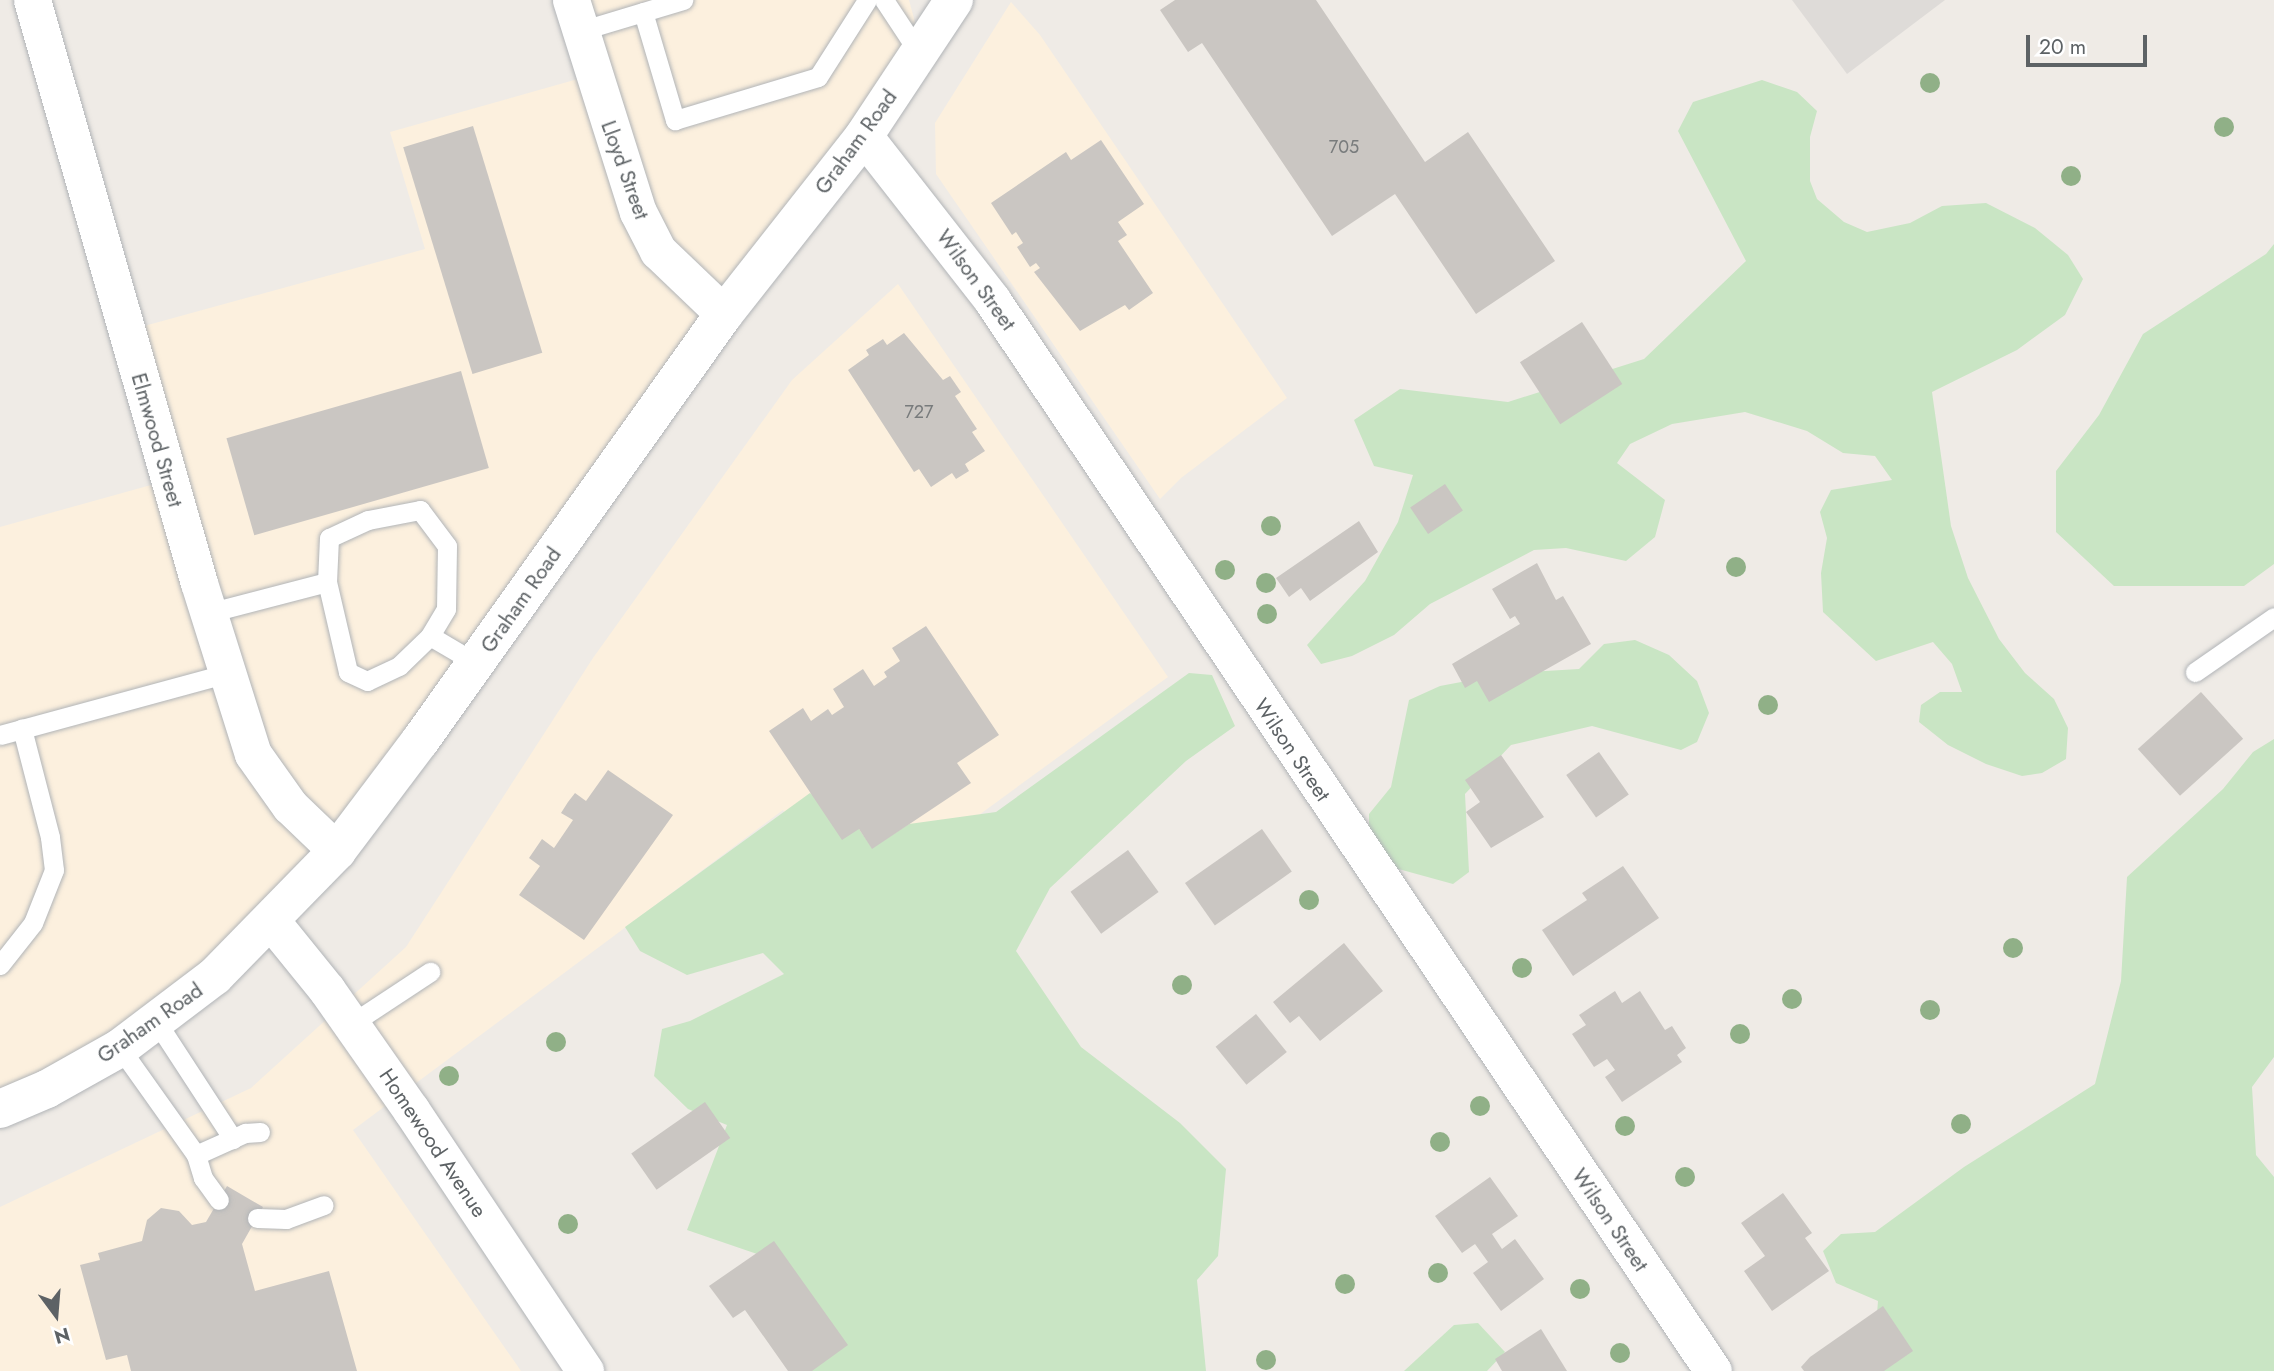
<!DOCTYPE html>
<html>
<head>
<meta charset="utf-8">
<style>
  body { margin:0 }
  #map { position:relative; width:2274px; height:1371px; overflow:hidden; background:#efebe6; font-family:Jost,sans-serif }
  div>[style] { position:absolute }
  [style*='--x'] { left:calc(var(--x)*1px); top:calc(var(--y)*1px); width:calc(var(--w)*1px); rotate:calc(var(--a)*1deg) }
  .commercial>* { inset:0; background:#fcf0de }
  .industrial>* { inset:0; background:#dedbd8 }
  .green>* { inset:0; background:#c9e5c4 }
  .building>* { inset:0; background:#cac6c2; transform-origin:0 0 }
  .roads { filter:drop-shadow(0 0 2px #b1b4b7) drop-shadow(0 0 2px #b1b4b7) }
  .lane>* { height:19px; margin:-9.5px; padding:0 9.5px; transform-origin:9.5px; border-radius:9.5px; background:#fff }
  .street>* { height:37px; margin:-18.5px; padding:0 18.5px; transform-origin:18.5px; border-radius:18.5px; background:#fff }
  .secondary>* { height:38px; margin:-19px; padding:0 19px; transform-origin:19px; border-radius:19px; background:#fff }
  .trees>* { width:20px; height:20px; margin:-10px; border-radius:50%; background:#90b087 }
  span { translate:-50% -50%; white-space:nowrap; text-align:center; line-height:1.15; -webkit-text-stroke:5px #fff; paint-order:stroke }
  .number-label { font-size:18px; color:#787b7c }
  .number-label span { -webkit-text-stroke-width:0 }
  .street-label { font-size:21px; color:#5d6265 }
  .north { position:absolute; left:21px; top:1280px; width:70px; height:70px; -webkit-text-stroke:5px #fff; paint-order:stroke; rotate:164deg; font-size:19px; font-weight:700; line-height:28px; text-align:center; color:#5d6265 }
  .north::after { content:''; display:block; margin:auto; width:24px; height:32px; background:#5d6265; clip-path:polygon(50% 0,100% 100%,50% 72%,0 100%) }
  .scale { position:absolute; left:2026px; top:35px; width:121px; height:32px; box-sizing:border-box; border:4px solid #5d6265; border-top:0; padding-left:9px; font-size:21px; line-height:24px; white-space:nowrap; color:#5d6265; -webkit-text-stroke:5px #fff; paint-order:stroke }
</style>
</head>
<body>
<div id="map">
  <div class="commercial">
    <div style="clip-path:polygon(571px 0,909px 0,922px 48px,272px 922px,0 1108px,0 527px,169px 480px,126px 331px,425px 249px,390px 132px,592px 75px)"></div>
    <div style="clip-path:polygon(1011px 2px,1040px 35px,1287px 398px,1181px 478px,1160px 499px,936px 174px,935px 123px)"></div>
    <div style="clip-path:polygon(898px 284px,1168px 677px,854px 906px,783px 810px,353px 1130px,521px 1371px,0 1371px,0 1207px,251px 1088px,406px 947px,593px 658px,792px 380px)"></div>
  </div>
  <div class="industrial">
    <div style="clip-path:polygon(1792px 0,1945px 0,1847px 74px)"></div>
  </div>
  <div class="green">
    <div style="clip-path:polygon(1762px 80px,1797px 92px,1817px 111px,1810px 137px,1810px 181px,1817px 199px,1844px 222px,1867px 232px,1910px 223px,1942px 206px,1986px 203px,2035px 228px,2068px 255px,2083px 279px,2065px 315px,2017px 350px,1932px 392px,1951px 526px,1968px 578px,1999px 639px,2025px 673px,2054px 699px,2068px 728px,2066px 759px,2042px 773px,2022px 776px,1986px 764px,1948px 745px,1919px 722px,1921px 705px,1940px 692px,1962px 692px,1952px 664px,1933px 642px,1876px 661px,1823px 612px,1821px 573px,1827px 538px,1820px 512px,1831px 490px,1892px 480px,1875px 456px,1843px 453px,1807px 431px,1745px 412px,1672px 424px,1630px 444px,1617px 463px,1665px 500px,1655px 537px,1626px 561px,1566px 548px,1534px 550px,1430px 604px,1394px 635px,1352px 656px,1321px 664px,1307px 645px,1365px 581px,1398px 522px,1413px 475px,1374px 466px,1354px 420px,1400px 389px,1508px 402px,1644px 359px,1746px 261px,1678px 131px,1693px 102px)"></div>
    <div style="clip-path:polygon(2274px 244px,2274px 564px,2244px 586px,2114px 586px,2056px 532px,2056px 471px,2099px 415px,2143px 334px,2266px 254px)"></div>
    <div style="clip-path:polygon(1635px 640px,1669px 655px,1697px 681px,1709px 713px,1697px 742px,1681px 750px,1592px 726px,1511px 745px,1465px 794px,1469px 872px,1453px 884px,1384px 865px,1369px 840px,1369px 814px,1391px 787px,1409px 700px,1440px 686px,1509px 673px,1579px 669px,1604px 644px)"></div>
    <div style="clip-path:polygon(1189px 673px,1212px 675px,1235px 726px,1186px 761px,1050px 888px,1016px 951px,1081px 1047px,1180px 1123px,1226px 1169px,1218px 1256px,1197px 1280px,1206px 1371px,796px 1371px,760px 1255px,687px 1230px,727px 1125px,688px 1109px,654px 1076px,662px 1029px,690px 1021px,784px 974px,763px 953px,687px 975px,640px 951px,625px 927px,810px 793px,859px 829px,872px 848px,909px 824px,996px 812px)"></div>
    <div style="clip-path:polygon(2274px 739px,2274px 1057px,2252px 1087px,2256px 1155px,2274px 1177px,2274px 1371px,1864px 1371px,1873px 1365px,1878px 1301px,1836px 1283px,1823px 1251px,1841px 1234px,1875px 1232px,1964px 1167px,2095px 1084px,2121px 981px,2127px 877px,2223px 789px,2253px 752px)"></div>
    <div style="clip-path:polygon(1478px 1323px,1505px 1352px,1487px 1371px,1404px 1371px,1454px 1325px)"></div>
  </div>
  <div class="building">
    <div style="clip-path:polygon(1175px 0,1316px 0,1425px 162px,1468px 132px,1555px 261px,1476px 314px,1395px 194px,1332px 236px,1202px 43px,1188px 52px,1160px 10px)"></div>
    <div style="left:473px;top:126px;width:237px;height:73px;rotate:73deg"></div>
    <div style="clip-path:polygon(1101px 140px,1144px 204px,1118px 222px,1127px 235px,1118px 241px,1153px 293px,1129px 310px,1125px 305px,1080px 331px,1034px 272px,1040px 268px,1036px 263px,1030px 267px,1017px 247px,1023px 243px,1016px 232px,1012px 235px,991px 203px,1066px 152px,1071px 160px)"></div>
    <div style="left:1582px;top:322px;width:74px;height:74px;rotate:57deg"></div>
    <div style="clip-path:polygon(904px 333px,943px 380px,950px 376px,961px 392px,955px 396px,977px 429px,972px 432px,985px 451px,965px 464px,969px 471px,956px 479px,952px 473px,931px 487px,919px 469px,914px 472px,848px 370px,869px 355px,866px 350px,877px 343px,883px 339px,887px 345px)"></div>
    <div style="left:461px;top:371px;width:101px;height:244px;rotate:74deg"></div>
    <div style="left:1445px;top:484px;width:32px;height:42px;rotate:56deg"></div>
    <div style="clip-path:polygon(1359px 521px,1378px 552px,1310px 601px,1301px 588px,1289px 597px,1276px 578px)"></div>
    <div style="clip-path:polygon(1537px 563px,1556px 600px,1563px 596px,1591px 644px,1489px 702px,1477px 681px,1465px 688px,1452px 664px,1520px 624px,1515px 616px,1510px 619px,1492px 589px)"></div>
    <div style="clip-path:polygon(926px 626px,999px 735px,957px 763px,971px 783px,872px 849px,859px 829px,842px 840px,769px 731px,803px 708px,811px 721px,828px 709px,832px 715px,844px 707px,833px 689px,863px 669px,874px 686px,887px 677px,884px 672px,900px 661px,892px 648px)"></div>
    <div style="left:2201px;top:692px;width:63px;height:85px;rotate:48deg"></div>
    <div style="left:1599px;top:752px;width:52px;height:40px;rotate:55deg"></div>
    <div style="clip-path:polygon(1501px 755px,1544px 817px,1491px 848px,1466px 812px,1480px 802px,1465px 780px)"></div>
    <div style="clip-path:polygon(608px 770px,673px 815px,584px 940px,519px 895px,540px 866px,529px 858px,542px 839px,554px 848px,573px 820px,561px 813px,568px 802px,575px 793px,586px 801px)"></div>
    <div style="left:1262px;top:829px;width:52px;height:94px;rotate:55deg"></div>
    <div style="left:1128px;top:850px;width:52px;height:71px;rotate:54deg"></div>
    <div style="clip-path:polygon(1623px 866px,1659px 918px,1573px 976px,1542px 930px,1587px 900px,1582px 893px)"></div>
    <div style="clip-path:polygon(1344px 943px,1383px 991px,1320px 1041px,1299px 1016px,1290px 1023px,1273px 1002px)"></div>
    <div style="clip-path:polygon(1615px 991px,1622px 1003px,1640px 991px,1665px 1030px,1672px 1026px,1686px 1048px,1677px 1055px,1682px 1062px,1622px 1102px,1605px 1077px,1615px 1070px,1607px 1059px,1594px 1067px,1572px 1034px,1586px 1025px,1579px 1015px)"></div>
    <div style="left:1256px;top:1014px;width:49px;height:52px;rotate:51deg"></div>
    <div style="left:705px;top:1102px;width:44px;height:90px;rotate:55deg"></div>
    <div style="clip-path:polygon(1490px 1177px,1518px 1216px,1492px 1234px,1502px 1249px,1515px 1239px,1544px 1279px,1501px 1311px,1473px 1273px,1488px 1262px,1475px 1244px,1462px 1253px,1435px 1216px)"></div>
    <div style="clip-path:polygon(227px 1186px,263px 1207px,242px 1244px,255px 1291px,329px 1271px,357px 1371px,131px 1371px,127px 1355px,106px 1360px,80px 1265px,100px 1260px,98px 1253px,142px 1241px,147px 1220px,161px 1208px,179px 1211px,192px 1225px,206px 1222px)"></div>
    <div style="clip-path:polygon(1783px 1193px,1812px 1233px,1805px 1238px,1829px 1271px,1772px 1311px,1744px 1271px,1765px 1256px,1741px 1223px)"></div>
    <div style="clip-path:polygon(774px 1241px,848px 1345px,812px 1371px,788px 1371px,745px 1310px,733px 1318px,709px 1286px)"></div>
    <div style="clip-path:polygon(1883px 1306px,1913px 1351px,1884px 1371px,1804px 1371px,1801px 1367px,1810px 1357px)"></div>
    <div style="clip-path:polygon(1541px 1329px,1567px 1371px,1502px 1371px,1495px 1359px)"></div>
  </div>
  <div class="roads">
    <div class="lane">
      <div style="--x:884;--y:0;--w:64;--a:56.6"></div>
      <div style="--x:643;--y:12;--w:113;--a:73.5"></div>
      <div style="--x:675;--y:120;--w:149;--a:-16.7"></div>
      <div style="--x:818;--y:77;--w:91;--a:-57.5"></div>
      <div style="--x:580;--y:31;--w:108;--a:-16.8"></div>
      <div style="--x:208;--y:613;--w:123;--a:-14.6"></div>
      <div style="--x:327;--y:582;--w:44;--a:-87.4"></div>
      <div style="--x:329;--y:538;--w:43;--a:-24.8"></div>
      <div style="--x:368;--y:520;--w:53;--a:-10.9"></div>
      <div style="--x:420;--y:510;--w:45;--a:53.1"></div>
      <div style="--x:447;--y:546;--w:63;--a:90.9"></div>
      <div style="--x:446;--y:609;--w:31;--a:121"></div>
      <div style="--x:430;--y:636;--w:43;--a:135.9"></div>
      <div style="--x:399;--y:666;--w:35;--a:155"></div>
      <div style="--x:367;--y:681;--w:21;--a:-155"></div>
      <div style="--x:348;--y:672;--w:92;--a:-103.1"></div>
      <div style="--x:430;--y:636;--w:53;--a:30.4"></div>
      <div style="--x:2195;--y:672;--w:96;--a:-34.8"></div>
      <div style="--x:0;--y:735;--w:236;--a:-15.2"></div>
      <div style="--x:0;--y:965;--w:53;--a:-51.8"></div>
      <div style="--x:33;--y:923;--w:57;--a:-68.4"></div>
      <div style="--x:54;--y:870;--w:33;--a:-97"></div>
      <div style="--x:50;--y:837;--w:112;--a:-104.5"></div>
      <div style="--x:156;--y:1021;--w:141;--a:56.9"></div>
      <div style="--x:351;--y:1024;--w:95;--a:-33.4"></div>
      <div style="--x:120;--y:1048;--w:131;--a:54.6"></div>
      <div style="--x:196;--y:1155;--w:54;--a:-24.2"></div>
      <div style="--x:245;--y:1133;--w:15;--a:-4"></div>
      <div style="--x:196;--y:1155;--w:24;--a:73"></div>
      <div style="--x:203;--y:1178;--w:27;--a:54"></div>
      <div style="--x:257;--y:1218;--w:29;--a:2"></div>
      <div style="--x:286;--y:1219;--w:40;--a:-20.2"></div>
    </div>
    <div class="street">
      <div style="--x:32;--y:0;--w:606;--a:74.02"></div>
      <div style="--x:199;--y:583;--w:179;--a:72.5"></div>
      <div style="--x:253;--y:754;--w:64;--a:54.6"></div>
      <div style="--x:290;--y:806;--w:65;--a:43.8"></div>
      <div style="--x:571;--y:0;--w:222;--a:72.5"></div>
      <div style="--x:638;--y:212;--w:44;--a:62.9"></div>
      <div style="--x:658;--y:251;--w:91;--a:43.7"></div>
      <div style="--x:864;--y:136;--w:208;--a:52"></div>
      <div style="--x:992;--y:300;--w:1291;--a:56.05"></div>
      <div style="--x:272;--y:922;--w:87;--a:51"></div>
      <div style="--x:327;--y:990;--w:146;--a:55"></div>
      <div style="--x:411;--y:1110;--w:314;--a:56.3"></div>
    </div>
    <div class="secondary">
      <div style="--x:0;--y:1109;--w:51;--a:-23.1"></div>
      <div style="--x:47;--y:1089;--w:84;--a:-29.3"></div>
      <div style="--x:120;--y:1048;--w:119;--a:-37.2"></div>
      <div style="--x:215;--y:976;--w:175;--a:-45.7"></div>
      <div style="--x:337;--y:851;--w:138;--a:-53"></div>
      <div style="--x:420;--y:741;--w:524;--a:-54.55"></div>
      <div style="--x:724;--y:314;--w:226;--a:-51.8"></div>
      <div style="--x:864;--y:136;--w:163;--a:-56.5"></div>
    </div>
  </div>
  <div class="trees">
    <div style="left:1930px;top:83px"></div>
    <div style="left:2224px;top:127px"></div>
    <div style="left:2071px;top:176px"></div>
    <div style="left:1271px;top:526px"></div>
    <div style="left:1736px;top:567px"></div>
    <div style="left:1225px;top:570px"></div>
    <div style="left:1266px;top:583px"></div>
    <div style="left:1267px;top:614px"></div>
    <div style="left:1768px;top:705px"></div>
    <div style="left:1309px;top:900px"></div>
    <div style="left:2013px;top:948px"></div>
    <div style="left:1522px;top:968px"></div>
    <div style="left:1182px;top:985px"></div>
    <div style="left:1792px;top:999px"></div>
    <div style="left:1930px;top:1010px"></div>
    <div style="left:1740px;top:1034px"></div>
    <div style="left:556px;top:1042px"></div>
    <div style="left:449px;top:1076px"></div>
    <div style="left:1480px;top:1106px"></div>
    <div style="left:1961px;top:1124px"></div>
    <div style="left:1625px;top:1126px"></div>
    <div style="left:1440px;top:1142px"></div>
    <div style="left:1685px;top:1177px"></div>
    <div style="left:568px;top:1224px"></div>
    <div style="left:1438px;top:1273px"></div>
    <div style="left:1345px;top:1284px"></div>
    <div style="left:1580px;top:1289px"></div>
    <div style="left:1620px;top:1353px"></div>
    <div style="left:1266px;top:1360px"></div>
  </div>
  <div class="number-label">
    <span style="left:1344px;top:147px">705</span>
    <span style="left:919px;top:412px">727</span>
  </div>
  <div class="street-label">
    <span style="left:856px;top:142px;rotate:-54deg">Graham Road</span>
    <span style="left:625px;top:170px;rotate:70deg">Lloyd Street</span>
    <span style="left:976px;top:280px;rotate:54deg">Wilson Street</span>
    <span style="left:157px;top:440px;rotate:74deg">Elmwood Street</span>
    <span style="left:521px;top:600px;rotate:-55deg">Graham Road</span>
    <span style="left:1292px;top:750px;rotate:56deg">Wilson Street</span>
    <span style="left:150px;top:1023px;rotate:-35deg">Graham Road</span>
    <span style="left:433px;top:1143px;rotate:56deg">Homewood Avenue</span>
    <span style="left:1610px;top:1220px;rotate:56deg">Wilson Street</span>
  </div>
  <div class="north">N</div>
  <div class="scale">20 m</div>
</div>
</body>
</html>
